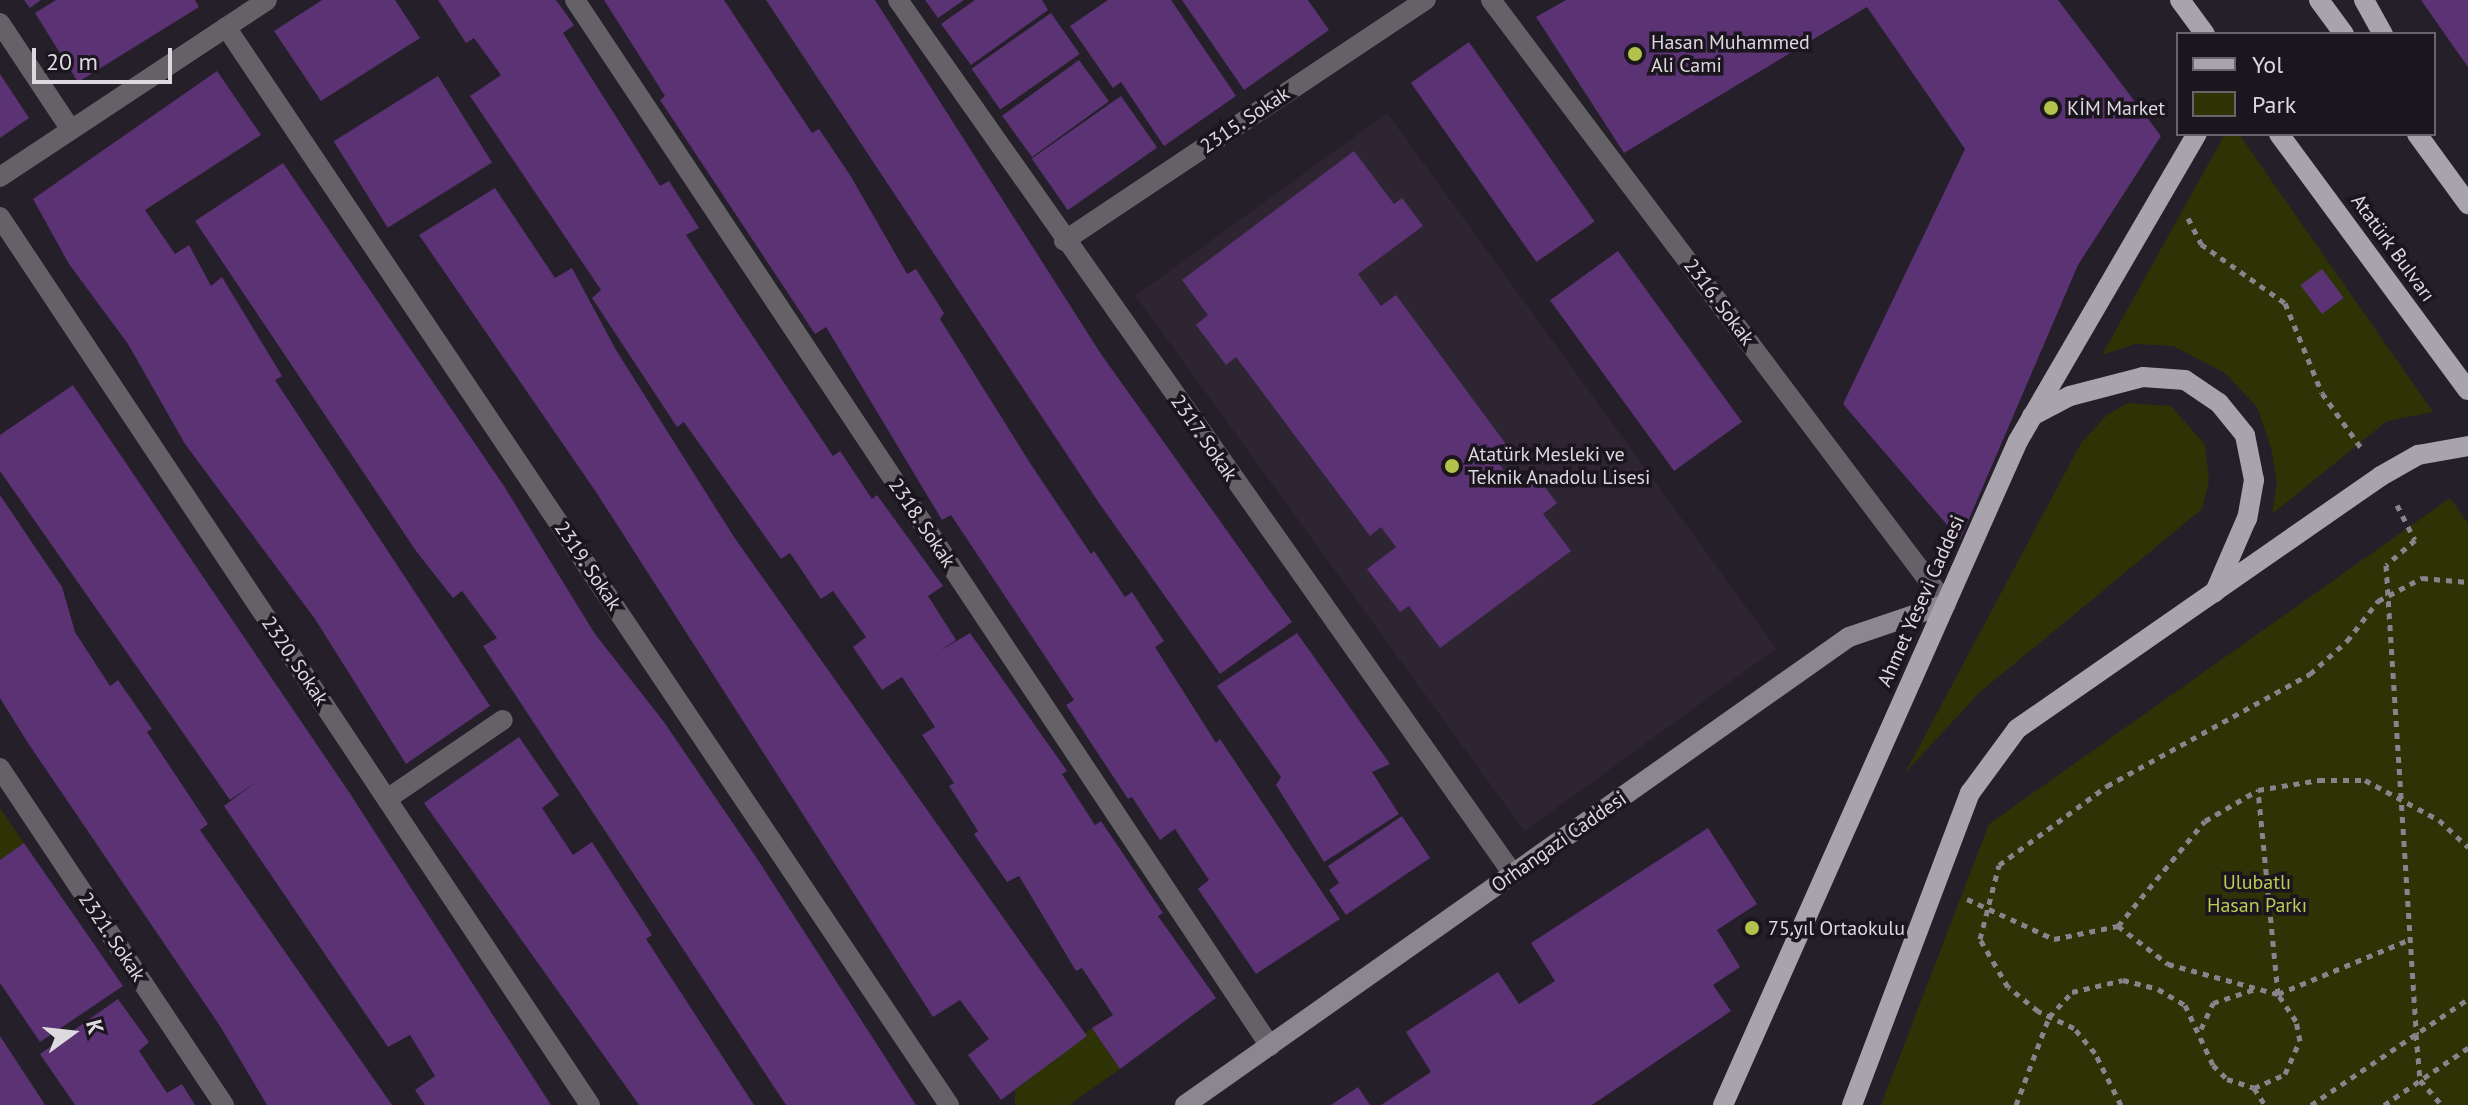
<!DOCTYPE html>
<html>
<head>
<meta charset="utf-8">
<style>
  body { margin:0 }
  #map { position:relative; width:2468px; height:1105px; overflow:hidden; background:#241f28; font-family:"PT Sans",sans-serif }
  div>[style] { position:absolute }
  [style*='--x'] { left:calc(var(--x)*1px); top:calc(var(--y)*1px); width:calc(var(--w)*1px); rotate:calc(var(--a)*1deg) }
  .built>* { inset:0; background:#2e2533; transform-origin:0 0 }
  .green>* { inset:0; background:#2e3306 }
  .building>* { inset:0; background:#5b3273; transform-origin:0 0 }
  .path>* { height:5px; margin-top:-2.5px; transform-origin:0; background:repeating-linear-gradient(90deg,#88848b 0 6px,transparent 0 12px) }
  .street>* { height:20px; margin:-10px; padding:0 10px; transform-origin:10px; border-radius:10px; background:#656267 }
  .secondary>* { height:20px; margin:-10px; padding:0 10px; transform-origin:10px; border-radius:10px; background:#8b878e }
  .primary>* { height:20px; margin:-10px; padding:0 10px; transform-origin:10px; border-radius:10px; background:#a9a3ad }
  .dots>* { width:22px; height:22px; translate:-50% -50%; box-sizing:border-box; border:4px solid #1b161e; border-radius:50% }
  span { translate:-50% -50%; white-space:nowrap; text-align:center; line-height:1.15; -webkit-text-stroke:7px #1b161e; paint-order:stroke }
  .poi-label { font-size:20px; color:#ddd9df }
  .left { translate:0 -50%; text-align:left }
  .street-label { font-size:20px; color:#ddd9df }
  .park-label { font-size:20px; color:#bbcb55 }
  .legend { position:absolute; left:2176px; top:32px; width:260px; height:104px; box-sizing:border-box; background:#1b161e; border:2px solid #69646b; margin:0; padding:10px 14px; list-style:none; font-size:24px; color:#ddd9df }
  .legend li { display:flex; align-items:center; gap:16px; height:40px }
  .legend b { width:40px; border:2px solid #69646b }
  .north { position:absolute; left:32px; top:993px; width:80px; height:80px; -webkit-text-stroke:6px #1b161e; paint-order:stroke; rotate:75deg; font-size:22px; font-weight:700; line-height:32px; text-align:center; color:#ddd9df }
  .north::after { content:''; display:block; margin:auto; width:28px; height:36px; background:#ddd9df; clip-path:polygon(50% 0,100% 100%,50% 72%,0 100%) }
  .scale { position:absolute; left:32px; top:48px; width:140px; height:36px; box-sizing:border-box; border:4px solid #ddd9df; border-top:0; padding-left:10px; font-size:24px; line-height:28px; white-space:nowrap; color:#ddd9df; -webkit-text-stroke:6px #1b161e; paint-order:stroke }
</style>
</head>
<body>
<div id="map">
  <div class="built">
    <div style="left:1387px;top:113px;width:662px;height:311px;rotate:54deg"></div>
  </div>
  <div class="green">
    <div style="clip-path:polygon(2225px 134px,2239px 134px,2433px 412px,2387px 421px,2272px 514px,2277px 483px,2271px 448px,2257px 407px,2225px 373px,2173px 346px,2135px 344px,2102px 355px)"></div>
    <div style="clip-path:polygon(2128px 403px,2171px 406px,2205px 445px,2209px 481px,2202px 509px,1980px 692px,1905px 773px,2081px 443px,2107px 415px)"></div>
    <div style="clip-path:polygon(2450px 498px,2468px 523px,2468px 1105px,1881px 1105px,1989px 824px)"></div>
    <div style="clip-path:polygon(0 808px,24px 843px,0 860px)"></div>
    <div style="clip-path:polygon(1092px 1028px,1120px 1069px,1069px 1105px,1015px 1105px,1015px 1090px)"></div>
  </div>
  <div class="building">
    <div style="clip-path:polygon(24px 0,41px 0,30px 8px)"></div>
    <div style="clip-path:polygon(56px 0,195px 0,199px 7px,78px 82px,35px 13px)"></div>
    <div style="clip-path:polygon(322px 0,395px 0,420px 38px,321px 101px,274px 31px)"></div>
    <div style="clip-path:polygon(438px 0,556px 0,574px 25px,563px 33px,660px 186px,669px 181px,699px 228px,686px 235px,736px 311px,833px 456px,840px 451px,872px 499px,877px 495px,943px 586px,928px 596px,956px 640px,940px 651px,970px 633px,1067px 771px,1062px 774px,1095px 825px,1101px 821px,1163px 913px,1158px 916px,1216px 998px,1120px 1069px,1092px 1028px,1113px 1015px,1082px 968px,1076px 971px,1019px 876px,1007px 882px,974px 834px,978px 831px,949px 786px,954px 783px,922px 735px,935px 727px,902px 677px,882px 690px,853px 647px,866px 637px,833px 591px,821px 599px,790px 553px,781px 559px,684px 422px,677px 427px,592px 298px,601px 290px,470px 96px,501px 75px,474px 38px,466px 43px)"></div>
    <div style="clip-path:polygon(604px 0,724px 0,812px 133px,819px 129px,850px 175px,907px 274px,916px 269px,944px 313px,940px 319px,1030px 463px,1091px 554px,1094px 551px,1125px 597px,1132px 592px,1164px 641px,1155px 647px,1183px 691px,1216px 743px,1220px 739px,1340px 919px,1256px 974px,1198px 889px,1209px 880px,1175px 829px,1160px 840px,1132px 797px,1128px 799px,1066px 705px,1074px 700px,951px 515px,942px 520px,826px 327px,815px 334px,660px 100px,665px 96px)"></div>
    <div style="clip-path:polygon(766px 0,875px 0,1101px 354px,1292px 622px,1220px 674px,1099px 503px)"></div>
    <div style="clip-path:polygon(925px 0,964px 0,938px 18px)"></div>
    <div style="clip-path:polygon(975px 0,1042px 0,1048px 10px,971px 65px,941px 24px)"></div>
    <div style="clip-path:polygon(1108px 0,1171px 0,1236px 96px,1164px 146px,1121px 82px,1113px 88px,1070px 26px)"></div>
    <div style="clip-path:polygon(1182px 0,1308px 0,1329px 30px,1244px 90px)"></div>
    <div style="clip-path:polygon(1566px 0,2058px 0,2161px 136px,2078px 265px,1960px 540px,1843px 404px,1965px 149px,1867px 7px,1624px 153px,1536px 17px)"></div>
    <div style="clip-path:polygon(2421px 0,2468px 0,2468px 67px,2451px 43px)"></div>
    <div style="left:1051px;top:13px;width:50px;height:97px;rotate:55deg"></div>
    <div style="left:1469px;top:42px;width:219px;height:71px;rotate:55deg"></div>
    <div style="left:1079px;top:60px;width:51px;height:95px;rotate:54deg"></div>
    <div style="clip-path:polygon(217px 71px,261px 135px,145px 210px,175px 254px,189px 245px,211px 286px,222px 277px,282px 376px,275px 380px,490px 706px,406px 764px,315px 619px,185px 444px,128px 344px,69px 264px,33px 199px)"></div>
    <div style="clip-path:polygon(0 74px,29px 118px,0 138px)"></div>
    <div style="left:438px;top:76px;width:102px;height:123px;rotate:58deg"></div>
    <div style="left:1121px;top:96px;width:63px;height:109px;rotate:55deg"></div>
    <div style="clip-path:polygon(1354px 151px,1394px 204px,1402px 198px,1423px 226px,1358px 274px,1381px 306px,1396px 295px,1511px 451px,1497px 461px,1517px 488px,1535px 474px,1557px 503px,1543px 514px,1571px 551px,1440px 648px,1409px 606px,1400px 612px,1367px 569px,1396px 547px,1381px 527px,1370px 536px,1236px 357px,1226px 365px,1196px 325px,1208px 315px,1182px 280px)"></div>
    <div style="clip-path:polygon(283px 163px,504px 486px,595px 634px,664px 722px,758px 860px,916px 1105px,786px 1105px,483px 646px,497px 638px,462px 591px,453px 598px,416px 551px,195px 221px)"></div>
    <div style="clip-path:polygon(495px 188px,555px 278px,572px 268px,616px 350px,734px 537px,1087px 1036px,1001px 1100px,968px 1055px,989px 1039px,960px 1000px,933px 1017px,596px 492px,419px 235px)"></div>
    <div style="left:1618px;top:251px;width:211px;height:84px;rotate:54deg"></div>
    <div style="left:2322px;top:269px;width:36px;height:27px;rotate:53deg"></div>
    <div style="clip-path:polygon(73px 385px,349px 792px,551px 1105px,425px 1105px,415px 1090px,435px 1076px,410px 1035px,388px 1047px,224px 806px,256px 782px,230px 800px,0 471px,0 435px)"></div>
    <div style="clip-path:polygon(0 495px,62px 587px,75px 632px,110px 686px,118px 680px,152px 729px,147px 732px,208px 824px,200px 830px,392px 1105px,267px 1105px,220px 1026px,26px 740px,0 698px)"></div>
    <div style="clip-path:polygon(1297px 633px,1390px 764px,1372px 772px,1399px 814px,1324px 862px,1276px 785px,1281px 777px,1217px 686px)"></div>
    <div style="clip-path:polygon(519px 737px,559px 795px,542px 808px,573px 855px,592px 842px,652px 935px,646px 939px,754px 1105px,639px 1105px,424px 803px)"></div>
    <div style="clip-path:polygon(1402px 816px,1430px 858px,1346px 915px,1329px 890px,1339px 883px,1328px 866px)"></div>
    <div style="clip-path:polygon(1708px 828px,1757px 904px,1717px 930px,1740px 967px,1713px 985px,1731px 1011px,1592px 1105px,1381px 1105px,1431px 1072px,1406px 1032px,1498px 972px,1519px 1004px,1555px 981px,1531px 943px)"></div>
    <div style="clip-path:polygon(24px 843px,123px 986px,40px 1042px,0 983px,0 860px)"></div>
    <div style="clip-path:polygon(118px 999px,149px 1042px,139px 1051px,167px 1093px,182px 1084px,195px 1105px,75px 1105px,40px 1054px)"></div>
    <div style="clip-path:polygon(0 1036px,40px 1097px,45px 1105px,0 1105px)"></div>
    <div style="clip-path:polygon(1358px 1087px,1370px 1105px,1331px 1105px)"></div>
  </div>
  <div class="path">
    <div style="--x:2188;--y:218;--w:29;--a:63"></div>
    <div style="--x:2201;--y:244;--w:103;--a:35.1"></div>
    <div style="--x:2285;--y:303;--w:97;--a:67.7"></div>
    <div style="--x:2322;--y:393;--w:69;--a:54.5"></div>
    <div style="--x:2397;--y:505;--w:39;--a:63"></div>
    <div style="--x:2415;--y:540;--w:38;--a:139"></div>
    <div style="--x:2386;--y:565;--w:470;--a:86.3"></div>
    <div style="--x:2416;--y:1034;--w:46;--a:85"></div>
    <div style="--x:2420;--y:1080;--w:33;--a:49"></div>
    <div style="--x:1967;--y:899;--w:96;--a:24.7"></div>
    <div style="--x:2054;--y:939;--w:65;--a:-11.5"></div>
    <div style="--x:2118;--y:926;--w:136;--a:-50.4"></div>
    <div style="--x:2205;--y:821;--w:61;--a:-30.3"></div>
    <div style="--x:2258;--y:790;--w:62;--a:-9.3"></div>
    <div style="--x:2319;--y:780;--w:46;--a:0"></div>
    <div style="--x:2365;--y:780;--w:84;--a:28.4"></div>
    <div style="--x:2439;--y:820;--w:40;--a:43"></div>
    <div style="--x:2118;--y:926;--w:63;--a:37.2"></div>
    <div style="--x:2168;--y:964;--w:114;--a:15.3"></div>
    <div style="--x:2278;--y:994;--w:144;--a:-22.5"></div>
    <div style="--x:2201;--y:1029;--w:29;--a:-65"></div>
    <div style="--x:2213;--y:1003;--w:44;--a:-18.4"></div>
    <div style="--x:2254;--y:1088;--w:34;--a:-24"></div>
    <div style="--x:2285;--y:1074;--w:36;--a:-66"></div>
    <div style="--x:2300;--y:1041;--w:20;--a:-101"></div>
    <div style="--x:2296;--y:1021;--w:32;--a:-124"></div>
    <div style="--x:2278;--y:994;--w:205;--a:-95.6"></div>
    <div style="--x:2016;--y:1105;--w:94;--a:-69.4"></div>
    <div style="--x:2049;--y:1017;--w:34;--a:-47"></div>
    <div style="--x:2072;--y:992;--w:52;--a:-13.2"></div>
    <div style="--x:2123;--y:980;--w:36;--a:14"></div>
    <div style="--x:2158;--y:989;--w:31;--a:31"></div>
    <div style="--x:2185;--y:1005;--w:66;--a:65"></div>
    <div style="--x:2213;--y:1065;--w:20;--a:45"></div>
    <div style="--x:2227;--y:1079;--w:28;--a:18"></div>
    <div style="--x:2254;--y:1088;--w:20;--a:57"></div>
    <div style="--x:2121;--y:1105;--w:58;--a:-116.6"></div>
    <div style="--x:2095;--y:1053;--w:33;--a:-130"></div>
    <div style="--x:2074;--y:1028;--w:40;--a:-155"></div>
    <div style="--x:2038;--y:1011;--w:38;--a:-141"></div>
    <div style="--x:2008;--y:987;--w:56;--a:-120.3"></div>
    <div style="--x:1980;--y:939;--w:76;--a:-75.6"></div>
    <div style="--x:1999;--y:865;--w:134;--a:-36.2"></div>
    <div style="--x:2107;--y:786;--w:232;--a:-28.9"></div>
    <div style="--x:2310;--y:674;--w:50;--a:-41.7"></div>
    <div style="--x:2347;--y:641;--w:51;--a:-52.2"></div>
    <div style="--x:2378;--y:601;--w:50;--a:-27.6"></div>
    <div style="--x:2422;--y:578;--w:46;--a:5"></div>
    <div style="--x:2311;--y:1105;--w:189;--a:-34"></div>
    <div style="--x:2384;--y:1105;--w:102;--a:-34.2"></div>
  </div>
  <div class="street">
    <div style="--x:575;--y:0;--w:1256;--a:56.4"></div>
    <div style="--x:898;--y:0;--w:1069;--a:54.87"></div>
    <div style="--x:1491;--y:0;--w:756;--a:53.01"></div>
    <div style="--x:0;--y:23;--w:128;--a:56.4"></div>
    <div style="--x:226;--y:27;--w:1298;--a:56.15"></div>
    <div style="--x:0;--y:177;--w:320;--a:-33.5"></div>
    <div style="--x:0;--y:217;--w:1066;--a:56.4"></div>
    <div style="--x:1064;--y:241;--w:435;--a:-33.7"></div>
    <div style="--x:0;--y:768;--w:405;--a:56.4"></div>
    <div style="--x:387;--y:799;--w:140;--a:-34.3"></div>
  </div>
  <div class="secondary">
    <div style="--x:1185;--y:1105;--w:812;--a:-35.18"></div>
    <div style="--x:1849;--y:637;--w:102;--a:-18.8"></div>
  </div>
  <div class="primary">
    <div style="--x:2180;--y:0;--w:42;--a:53.7"></div>
    <div style="--x:2319;--y:0;--w:42;--a:53.7"></div>
    <div style="--x:2364;--y:0;--w:39;--a:61"></div>
    <div style="--x:2279;--y:134;--w:318;--a:53.6"></div>
    <div style="--x:2417;--y:134;--w:87;--a:53.9"></div>
    <div style="--x:2032;--y:416;--w:43;--a:-27.8"></div>
    <div style="--x:2070;--y:396;--w:75;--a:-14.6"></div>
    <div style="--x:2143;--y:377;--w:42;--a:4.1"></div>
    <div style="--x:2185;--y:380;--w:41;--a:34.1"></div>
    <div style="--x:2219;--y:403;--w:41;--a:50.9"></div>
    <div style="--x:2245;--y:435;--w:46;--a:78.7"></div>
    <div style="--x:2254;--y:480;--w:39;--a:100"></div>
    <div style="--x:2247;--y:518;--w:81;--a:113.4"></div>
    <div style="--x:1723;--y:1105;--w:727;--a:-66.05"></div>
    <div style="--x:2018;--y:441;--w:355;--a:-59.8"></div>
    <div style="--x:1852;--y:1105;--w:334;--a:-69.3"></div>
    <div style="--x:1970;--y:793;--w:79;--a:-53.7"></div>
    <div style="--x:2017;--y:729;--w:443;--a:-34.8"></div>
    <div style="--x:2381;--y:476;--w:43;--a:-29.6"></div>
    <div style="--x:2418;--y:455;--w:51;--a:-10.2"></div>
  </div>
  <div class="dots">
    <div style="left:1635px;top:54px;background:#b3c24b"></div>
    <div style="left:2051px;top:108px;background:#b3c24b"></div>
    <div style="left:1452px;top:466px;background:#b3c24b"></div>
    <div style="left:1752px;top:928px;background:#b3c24b"></div>
  </div>
  <div class="poi-label">
    <span class="left" style="left:1651px;top:54px">Hasan Muhammed<br>Ali Cami</span>
    <span class="left" style="left:2067px;top:108px">KİM Market</span>
    <span class="left" style="left:1468px;top:466px">Atatürk Mesleki ve<br>Teknik Anadolu Lisesi</span>
    <span class="left" style="left:1768px;top:928px">75.yıl Ortaokulu</span>
  </div>
  <div class="street-label">
    <span style="left:1245px;top:120px;rotate:-34deg">2315. Sokak</span>
    <span style="left:2393px;top:248px;rotate:54deg">Atatürk Bulvarı</span>
    <span style="left:1719px;top:302px;rotate:53deg">2316. Sokak</span>
    <span style="left:1204px;top:438px;rotate:55deg">2317. Sokak</span>
    <span style="left:922px;top:523px;rotate:56deg">2318. Sokak</span>
    <span style="left:588px;top:566px;rotate:56deg">2319. Sokak</span>
    <span style="left:1921px;top:601px;rotate:-66deg">Ahmet Yesevi Caddesi</span>
    <span style="left:295px;top:661px;rotate:56deg">2320. Sokak</span>
    <span style="left:1559px;top:842px;rotate:-35deg">Orhangazi Caddesi</span>
    <span style="left:112px;top:937px;rotate:56deg">2321. Sokak</span>
  </div>
  <div class="park-label">
    <span style="left:2257px;top:894px">Ulubatlı<br>Hasan Parkı</span>
  </div>
  <ul class="legend">
  <li><b style="height:10px;background:#a9a3ad"></b>Yol</li>
  <li><b style="height:22px;background:#2e3306"></b>Park</li>
  </ul>
  <div class="north">K</div>
  <div class="scale">20 m</div>
</div>
</body>
</html>
